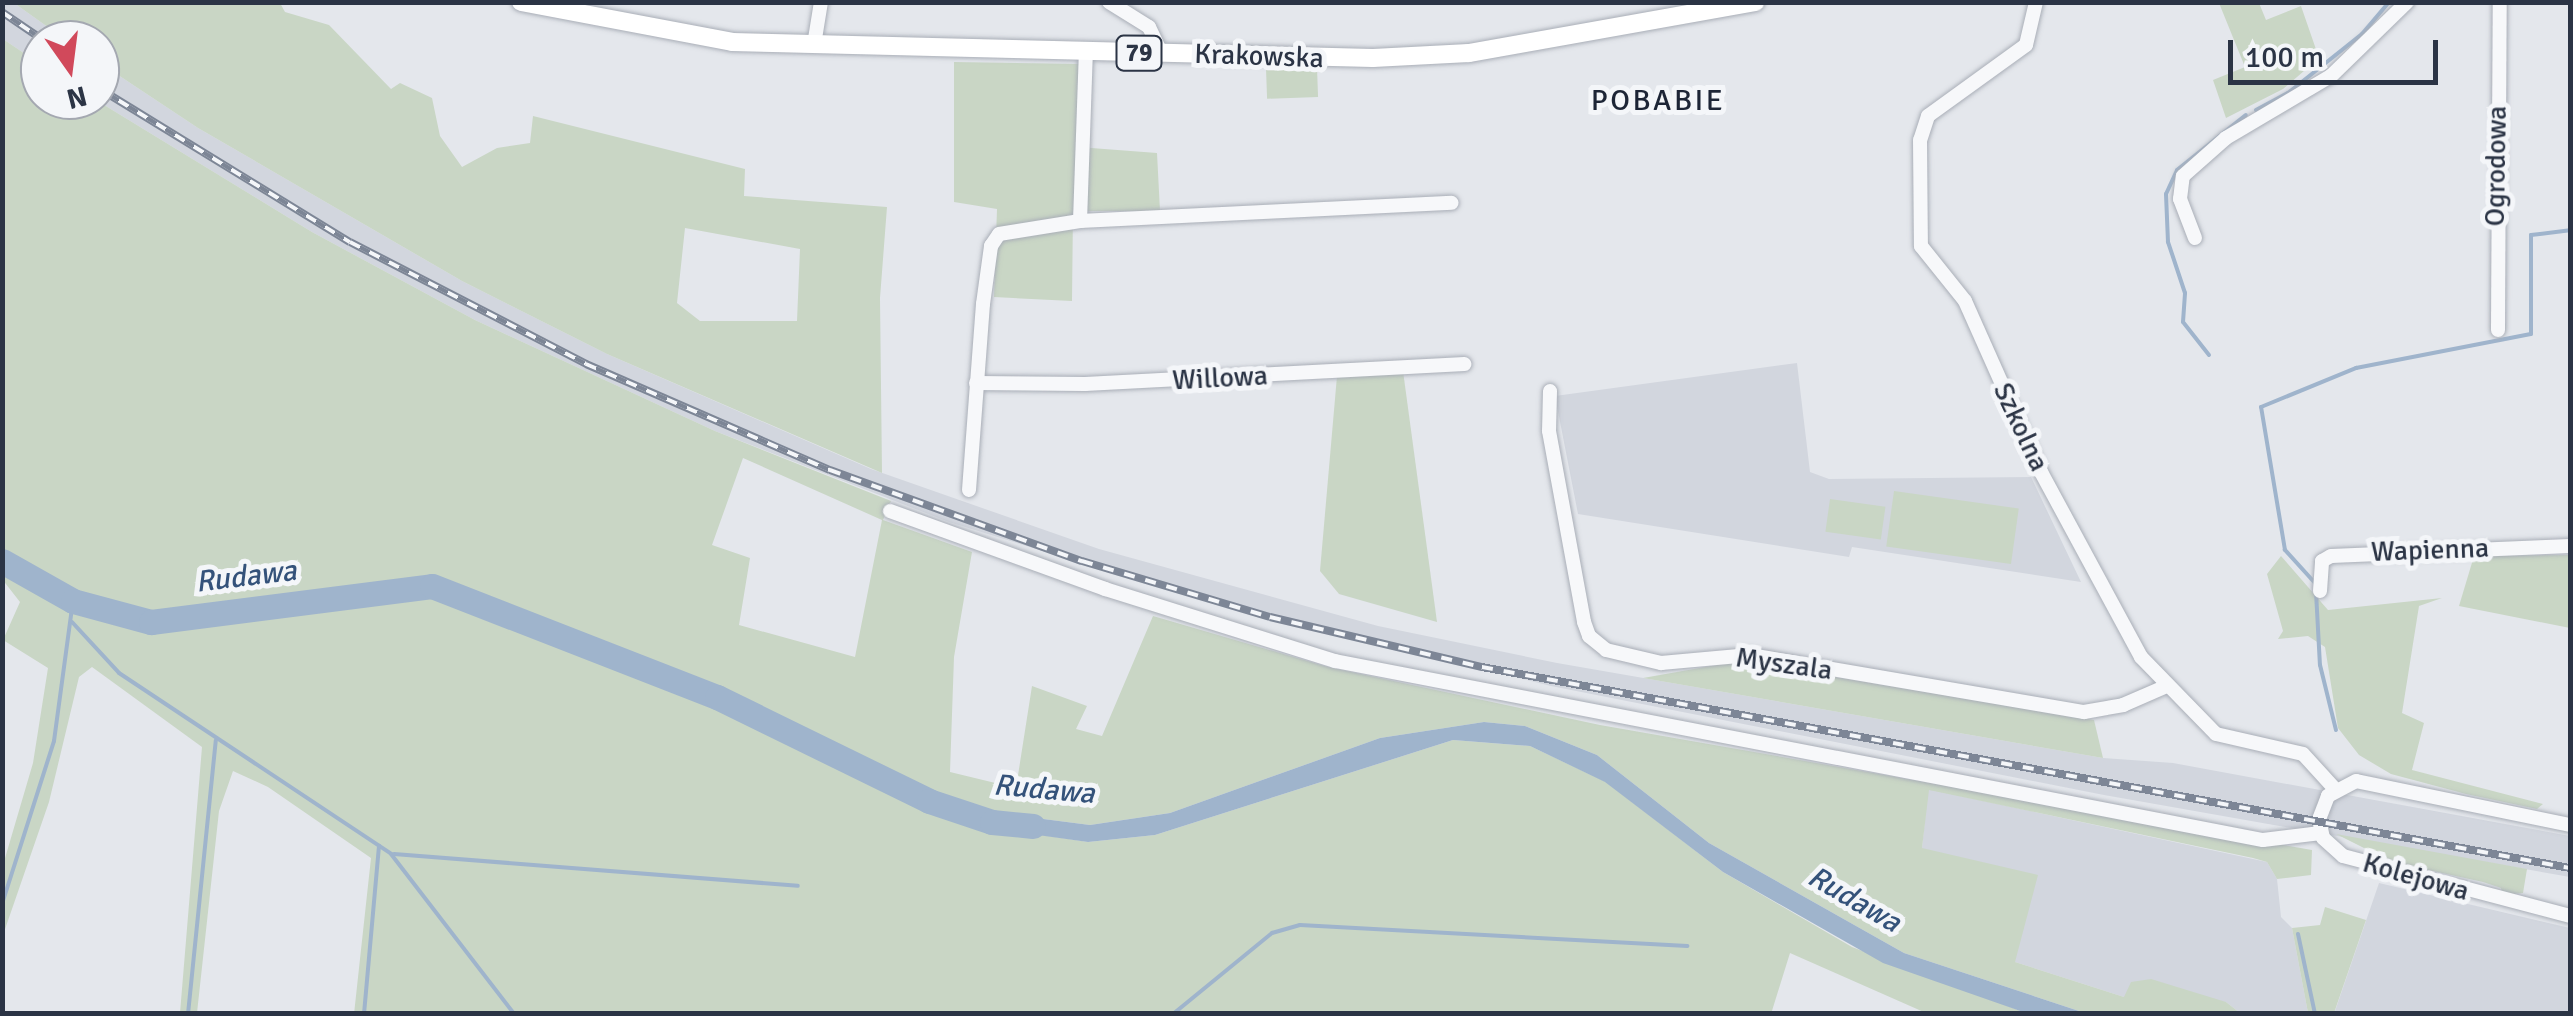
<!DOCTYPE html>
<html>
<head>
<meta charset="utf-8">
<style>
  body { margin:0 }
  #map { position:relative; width:2573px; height:1016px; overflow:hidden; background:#e4e7ec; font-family:Signika,sans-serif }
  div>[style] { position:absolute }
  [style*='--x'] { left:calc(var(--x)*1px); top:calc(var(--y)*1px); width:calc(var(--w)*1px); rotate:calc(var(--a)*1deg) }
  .built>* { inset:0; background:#d2d6de }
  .green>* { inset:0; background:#c9d6c5; transform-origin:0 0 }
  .water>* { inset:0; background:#9fb4cc }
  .stream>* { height:4px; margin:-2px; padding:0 2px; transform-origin:2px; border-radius:2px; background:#9fb4cc }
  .river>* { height:25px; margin:-12.5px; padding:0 12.5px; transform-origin:12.5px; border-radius:12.5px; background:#9fb4cc }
  .roads { filter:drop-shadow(0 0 2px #a9aeb7) drop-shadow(0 0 2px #a9aeb7) }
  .minor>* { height:14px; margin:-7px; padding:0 7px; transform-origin:7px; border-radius:7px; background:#f7f8fa }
  .major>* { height:18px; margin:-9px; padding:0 9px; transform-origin:9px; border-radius:9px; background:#fff }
  .rail>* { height:8px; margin-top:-4px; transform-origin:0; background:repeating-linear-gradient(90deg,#f4f6f9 0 11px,#7d8696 0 22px); box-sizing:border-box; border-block:2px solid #7d8696 }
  span { translate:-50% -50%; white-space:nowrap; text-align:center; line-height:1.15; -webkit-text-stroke:10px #f4f6f9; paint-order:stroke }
  .shield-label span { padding:2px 8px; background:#f4f6f9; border:2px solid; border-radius:8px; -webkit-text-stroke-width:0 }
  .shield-label { font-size:25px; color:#2b3445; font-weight:700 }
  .street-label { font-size:28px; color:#2b3445 }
  .neighbourhood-label { font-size:30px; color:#1d2536; letter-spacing:2.5px }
  .water-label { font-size:30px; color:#34527a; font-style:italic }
  .frame { position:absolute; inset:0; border:5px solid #2b3445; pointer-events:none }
  .north { position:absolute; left:20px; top:20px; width:100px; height:100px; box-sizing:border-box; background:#f4f6f9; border:2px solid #a4a8b1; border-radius:50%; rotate:166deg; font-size:28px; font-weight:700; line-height:40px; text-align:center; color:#2b3445 }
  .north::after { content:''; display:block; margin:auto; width:35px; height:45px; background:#d1495b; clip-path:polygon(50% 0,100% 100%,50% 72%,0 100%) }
  .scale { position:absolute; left:2228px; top:40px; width:210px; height:45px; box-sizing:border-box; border:5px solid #2b3445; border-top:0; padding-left:12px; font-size:30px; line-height:35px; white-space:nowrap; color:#2b3445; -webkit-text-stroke:8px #f4f6f9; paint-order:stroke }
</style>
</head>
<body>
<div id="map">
  <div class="built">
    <div style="clip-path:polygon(2px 3px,14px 3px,66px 40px,40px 40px,40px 64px,3px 39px)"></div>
    <div style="clip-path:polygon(100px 63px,198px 128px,462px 281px,607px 354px,871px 469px,1099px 549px,1378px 626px,1557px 663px,2103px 758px,2173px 763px,2570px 836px,2570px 877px,2104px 795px,1551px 686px,1188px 596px,949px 522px,715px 431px,475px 320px,312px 232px,96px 100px)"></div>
    <div style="clip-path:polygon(1797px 363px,1810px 472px,1829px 479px,2031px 477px,2081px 582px,1852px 547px,1849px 557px,1578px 514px,1555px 396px)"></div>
    <div style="clip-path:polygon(1928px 789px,2267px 862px,2277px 879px,2281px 917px,2292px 928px,2308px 1013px,2240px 1013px,2226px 1002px,2124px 997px,2015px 962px,1922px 848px)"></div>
    <div style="clip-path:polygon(2379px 883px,2570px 928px,2570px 1013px,2334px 1014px)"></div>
  </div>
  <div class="green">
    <div style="clip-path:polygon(evenodd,14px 3px,280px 3px,285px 12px,329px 25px,391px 89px,400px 83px,432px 98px,440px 136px,462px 167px,497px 148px,530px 143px,533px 116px,745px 169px,744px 196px,887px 207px,880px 298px,882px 473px,607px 354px,462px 281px,198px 128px,100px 63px,100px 40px,66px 40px,14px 3px,685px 228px,800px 249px,797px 321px,700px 321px,677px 303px,685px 228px)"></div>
    <div style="clip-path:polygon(2219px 3px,2259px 3px,2266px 20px,2301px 6px,2319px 58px,2283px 89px,2226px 118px,2213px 80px,2245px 67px)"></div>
    <div style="clip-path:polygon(evenodd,3px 39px,40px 64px,40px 100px,96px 100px,312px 232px,475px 320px,715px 431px,891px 501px,883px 520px,972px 552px,954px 657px,950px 772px,1016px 788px,1032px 686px,1087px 706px,1076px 729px,1102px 736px,1153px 616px,1328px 667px,1600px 725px,2312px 850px,2311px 875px,2277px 879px,2267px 862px,2253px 858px,1929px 790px,1922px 848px,2038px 875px,2015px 962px,2124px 997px,2131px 982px,2151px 979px,2226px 1002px,2240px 1013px,2085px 1013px,1904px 953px,1709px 843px,1597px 755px,1525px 726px,1484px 722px,1380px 738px,1170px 813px,1090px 825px,1005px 814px,1002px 829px,1088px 842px,1155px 835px,1453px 740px,1530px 746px,1606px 782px,1723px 872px,1852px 947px,2026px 1013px,1926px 1013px,1790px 953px,1771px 1014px,354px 1014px,371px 858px,268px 787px,233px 771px,219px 811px,197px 1013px,180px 1013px,202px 747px,92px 667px,79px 677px,49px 802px,3px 935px,3px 865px,33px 763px,48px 668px,3px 640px,20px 602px,2px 579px,3px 39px,743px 458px,882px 520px,855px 657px,739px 625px,750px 558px,712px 545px,743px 458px)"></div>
    <div style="clip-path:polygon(954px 62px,1081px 64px,1078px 147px,1157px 153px,1160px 211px,1073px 211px,1072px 301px,994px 297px,997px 209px,954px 202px)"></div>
    <div style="left:1317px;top:67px;width:30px;height:51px;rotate:88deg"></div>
    <div style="clip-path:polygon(1403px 371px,1437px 622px,1339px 594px,1320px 571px,1337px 376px)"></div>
    <div style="left:1894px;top:491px;width:126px;height:56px;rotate:8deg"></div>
    <div style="left:1830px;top:499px;width:56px;height:33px;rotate:8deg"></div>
    <div style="clip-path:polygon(2570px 555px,2570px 628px,2459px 606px,2474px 556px)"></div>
    <div style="clip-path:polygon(2281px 556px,2328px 610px,2442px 598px,2419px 606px,2402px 713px,2424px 723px,2412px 770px,2543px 804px,2537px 809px,2466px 794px,2391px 774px,2359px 755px,2338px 728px,2325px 647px,2308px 636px,2278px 639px,2283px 631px,2267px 574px)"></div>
    <div style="clip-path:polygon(1739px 661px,2094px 720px,2103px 758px,1643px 678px)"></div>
    <div style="clip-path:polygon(2336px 834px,2527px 869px,2523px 893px,2502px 895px,2501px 888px,2483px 882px,2392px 862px)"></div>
    <div style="clip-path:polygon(2325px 907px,2366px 920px,2334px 1013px,2308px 1013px,2292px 928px,2320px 925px)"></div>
  </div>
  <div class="water">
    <div style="clip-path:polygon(1484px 722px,1525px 726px,1597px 755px,1709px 843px,1904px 953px,2085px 1013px,2026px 1013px,1883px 963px,1723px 872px,1605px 782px,1530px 746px,1453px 740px,1155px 835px,1088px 842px,1002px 830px,1004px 814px,1090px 825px,1170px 813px,1380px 738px)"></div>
  </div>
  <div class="stream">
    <div style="--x:2256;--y:110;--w:36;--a:-28"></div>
    <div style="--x:2288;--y:93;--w:95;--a:-38.6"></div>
    <div style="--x:2362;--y:34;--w:42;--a:-49.8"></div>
    <div style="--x:2209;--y:355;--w:42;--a:-128.2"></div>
    <div style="--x:2183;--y:322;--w:29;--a:-86"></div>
    <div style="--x:2185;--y:293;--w:54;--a:-108.4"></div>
    <div style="--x:2168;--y:242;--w:48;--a:-92.4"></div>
    <div style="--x:2166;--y:194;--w:26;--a:-65"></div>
    <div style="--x:2177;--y:170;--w:88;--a:-38.6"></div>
    <div style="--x:2315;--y:583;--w:45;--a:-132.3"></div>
    <div style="--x:2285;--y:550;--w:145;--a:-99.5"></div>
    <div style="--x:2261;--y:407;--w:103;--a:-22.3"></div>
    <div style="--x:2356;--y:368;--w:178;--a:-11"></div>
    <div style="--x:2531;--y:334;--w:99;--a:-90"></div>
    <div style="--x:2531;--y:235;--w:39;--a:-7"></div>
    <div style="--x:2316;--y:592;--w:73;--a:86.9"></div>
    <div style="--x:2320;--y:665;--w:67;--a:76.2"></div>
    <div style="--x:72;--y:622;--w:69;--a:47.3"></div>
    <div style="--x:119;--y:673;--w:327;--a:33.6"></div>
    <div style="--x:391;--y:854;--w:202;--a:52.4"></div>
    <div style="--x:394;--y:854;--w:405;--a:4.5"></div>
    <div style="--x:2;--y:904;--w:171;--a:-72.3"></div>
    <div style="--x:54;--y:741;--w:141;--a:-82.3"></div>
    <div style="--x:2298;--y:934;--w:82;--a:78"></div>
    <div style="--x:188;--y:1014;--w:275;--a:-84.2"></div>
    <div style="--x:364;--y:1014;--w:169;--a:-84.9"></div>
    <div style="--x:1173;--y:1014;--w:128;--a:-39.3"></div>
    <div style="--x:1272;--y:933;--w:29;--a:-16"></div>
    <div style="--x:1300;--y:925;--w:388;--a:3.1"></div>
  </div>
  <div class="river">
    <div style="--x:2;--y:561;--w:81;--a:29.4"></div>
    <div style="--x:73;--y:601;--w:81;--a:15.1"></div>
    <div style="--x:151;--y:622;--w:283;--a:-7.3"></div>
    <div style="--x:432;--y:586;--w:306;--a:21.3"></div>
    <div style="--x:717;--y:697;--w:236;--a:26.1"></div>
    <div style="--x:929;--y:801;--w:66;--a:18.4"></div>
    <div style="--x:992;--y:822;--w:41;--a:5.6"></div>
  </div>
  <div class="roads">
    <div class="minor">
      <div style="--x:1109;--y:2;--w:47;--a:32"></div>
      <div style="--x:1149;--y:27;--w:29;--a:65"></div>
      <div style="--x:2036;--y:2;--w:44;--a:103.1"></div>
      <div style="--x:2026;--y:45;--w:121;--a:144.1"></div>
      <div style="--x:1928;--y:116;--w:25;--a:108"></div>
      <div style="--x:1920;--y:140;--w:106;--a:89.5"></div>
      <div style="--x:1921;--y:246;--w:70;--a:51.3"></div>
      <div style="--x:1965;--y:301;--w:187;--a:66"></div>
      <div style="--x:2041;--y:472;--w:210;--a:61.6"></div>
      <div style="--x:2141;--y:657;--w:107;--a:45.8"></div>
      <div style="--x:2216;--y:734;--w:89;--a:12.9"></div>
      <div style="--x:2303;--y:754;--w:47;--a:47.6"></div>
      <div style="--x:814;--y:45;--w:44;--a:-80.8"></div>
      <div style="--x:1080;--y:221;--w:169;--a:-88"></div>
      <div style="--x:2195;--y:238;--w:42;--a:-111"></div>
      <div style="--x:2180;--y:199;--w:23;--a:-83"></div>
      <div style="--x:2183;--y:176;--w:57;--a:-41.5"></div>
      <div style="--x:2226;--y:138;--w:122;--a:-30.6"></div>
      <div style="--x:2331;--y:76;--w:106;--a:-44.2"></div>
      <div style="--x:2498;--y:330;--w:328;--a:-89.7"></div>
      <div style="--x:976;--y:383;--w:109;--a:0.5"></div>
      <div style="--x:1085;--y:384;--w:380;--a:-3"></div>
      <div style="--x:1550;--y:391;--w:40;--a:91.4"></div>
      <div style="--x:1549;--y:431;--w:194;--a:79.6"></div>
      <div style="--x:1584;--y:622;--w:15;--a:70"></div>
      <div style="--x:1589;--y:636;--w:22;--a:39"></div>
      <div style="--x:1606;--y:650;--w:57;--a:13.3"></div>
      <div style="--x:1661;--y:663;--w:89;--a:-5.1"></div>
      <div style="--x:1750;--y:655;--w:339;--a:9.7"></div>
      <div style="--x:2084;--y:712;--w:40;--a:-10"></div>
      <div style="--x:2123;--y:705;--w:48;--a:-23.4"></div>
      <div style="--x:969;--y:490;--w:187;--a:-85.7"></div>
      <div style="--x:983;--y:304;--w:59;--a:-82.1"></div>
      <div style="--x:991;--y:246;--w:14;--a:-56"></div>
      <div style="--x:999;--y:234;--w:82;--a:-9.1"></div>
      <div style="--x:1080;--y:221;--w:372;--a:-2.8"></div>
      <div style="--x:890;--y:511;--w:229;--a:19.9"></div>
      <div style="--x:1105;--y:589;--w:241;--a:17.4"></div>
      <div style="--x:1335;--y:661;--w:945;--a:10.92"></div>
      <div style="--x:2263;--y:840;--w:58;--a:-6.9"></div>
      <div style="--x:2320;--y:591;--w:30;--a:-86"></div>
      <div style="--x:2322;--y:561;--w:10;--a:-29"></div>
      <div style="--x:2331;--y:556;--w:239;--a:-2.4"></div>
      <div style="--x:2570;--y:825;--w:218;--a:-168.4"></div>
      <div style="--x:2356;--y:781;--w:32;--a:152"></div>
      <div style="--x:2328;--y:796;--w:25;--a:111"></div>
      <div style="--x:2319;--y:819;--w:19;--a:78"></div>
      <div style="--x:2323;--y:838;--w:27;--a:42"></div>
      <div style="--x:2343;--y:856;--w:235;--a:14.8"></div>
    </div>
    <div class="major">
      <div style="--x:521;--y:2;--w:215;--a:10.7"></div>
      <div style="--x:732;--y:42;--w:641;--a:1.43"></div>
      <div style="--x:1373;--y:58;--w:96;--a:-3"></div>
      <div style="--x:1469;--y:53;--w:291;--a:-10.1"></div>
    </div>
  </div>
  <div class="rail">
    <div style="--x:2;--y:12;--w:50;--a:34.3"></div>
    <div style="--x:100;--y:89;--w:293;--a:31.5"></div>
    <div style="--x:350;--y:242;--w:266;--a:27.3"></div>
    <div style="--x:586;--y:364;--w:266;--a:23.5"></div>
    <div style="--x:830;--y:470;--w:268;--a:19.9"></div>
    <div style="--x:1082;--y:561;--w:196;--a:16.6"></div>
    <div style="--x:1270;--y:617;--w:218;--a:13.3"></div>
    <div style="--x:1482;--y:667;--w:1106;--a:10.47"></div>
  </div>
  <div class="shield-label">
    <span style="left:1139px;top:53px">79</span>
  </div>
  <div class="street-label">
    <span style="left:1259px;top:56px;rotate:2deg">Krakowska</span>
    <span style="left:2496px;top:166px;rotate:-89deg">Ogrodowa</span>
    <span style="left:1220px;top:378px;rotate:-3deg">Willowa</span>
    <span style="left:2021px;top:427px;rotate:65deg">Szkolna</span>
    <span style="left:2430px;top:550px;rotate:-2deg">Wapienna</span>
    <span style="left:1784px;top:664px;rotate:8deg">Myszala</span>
    <span style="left:2416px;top:877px;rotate:16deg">Kolejowa</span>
  </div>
  <div class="neighbourhood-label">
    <span style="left:1658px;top:101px">POBABIE</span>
  </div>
  <div class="water-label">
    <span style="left:246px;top:577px;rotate:-7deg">Rudawa</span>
    <span style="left:1044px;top:790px;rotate:5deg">Rudawa</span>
    <span style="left:1854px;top:900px;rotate:30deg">Rudawa</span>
  </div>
  <div class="frame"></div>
  <div class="north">N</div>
  <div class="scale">100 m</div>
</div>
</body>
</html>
